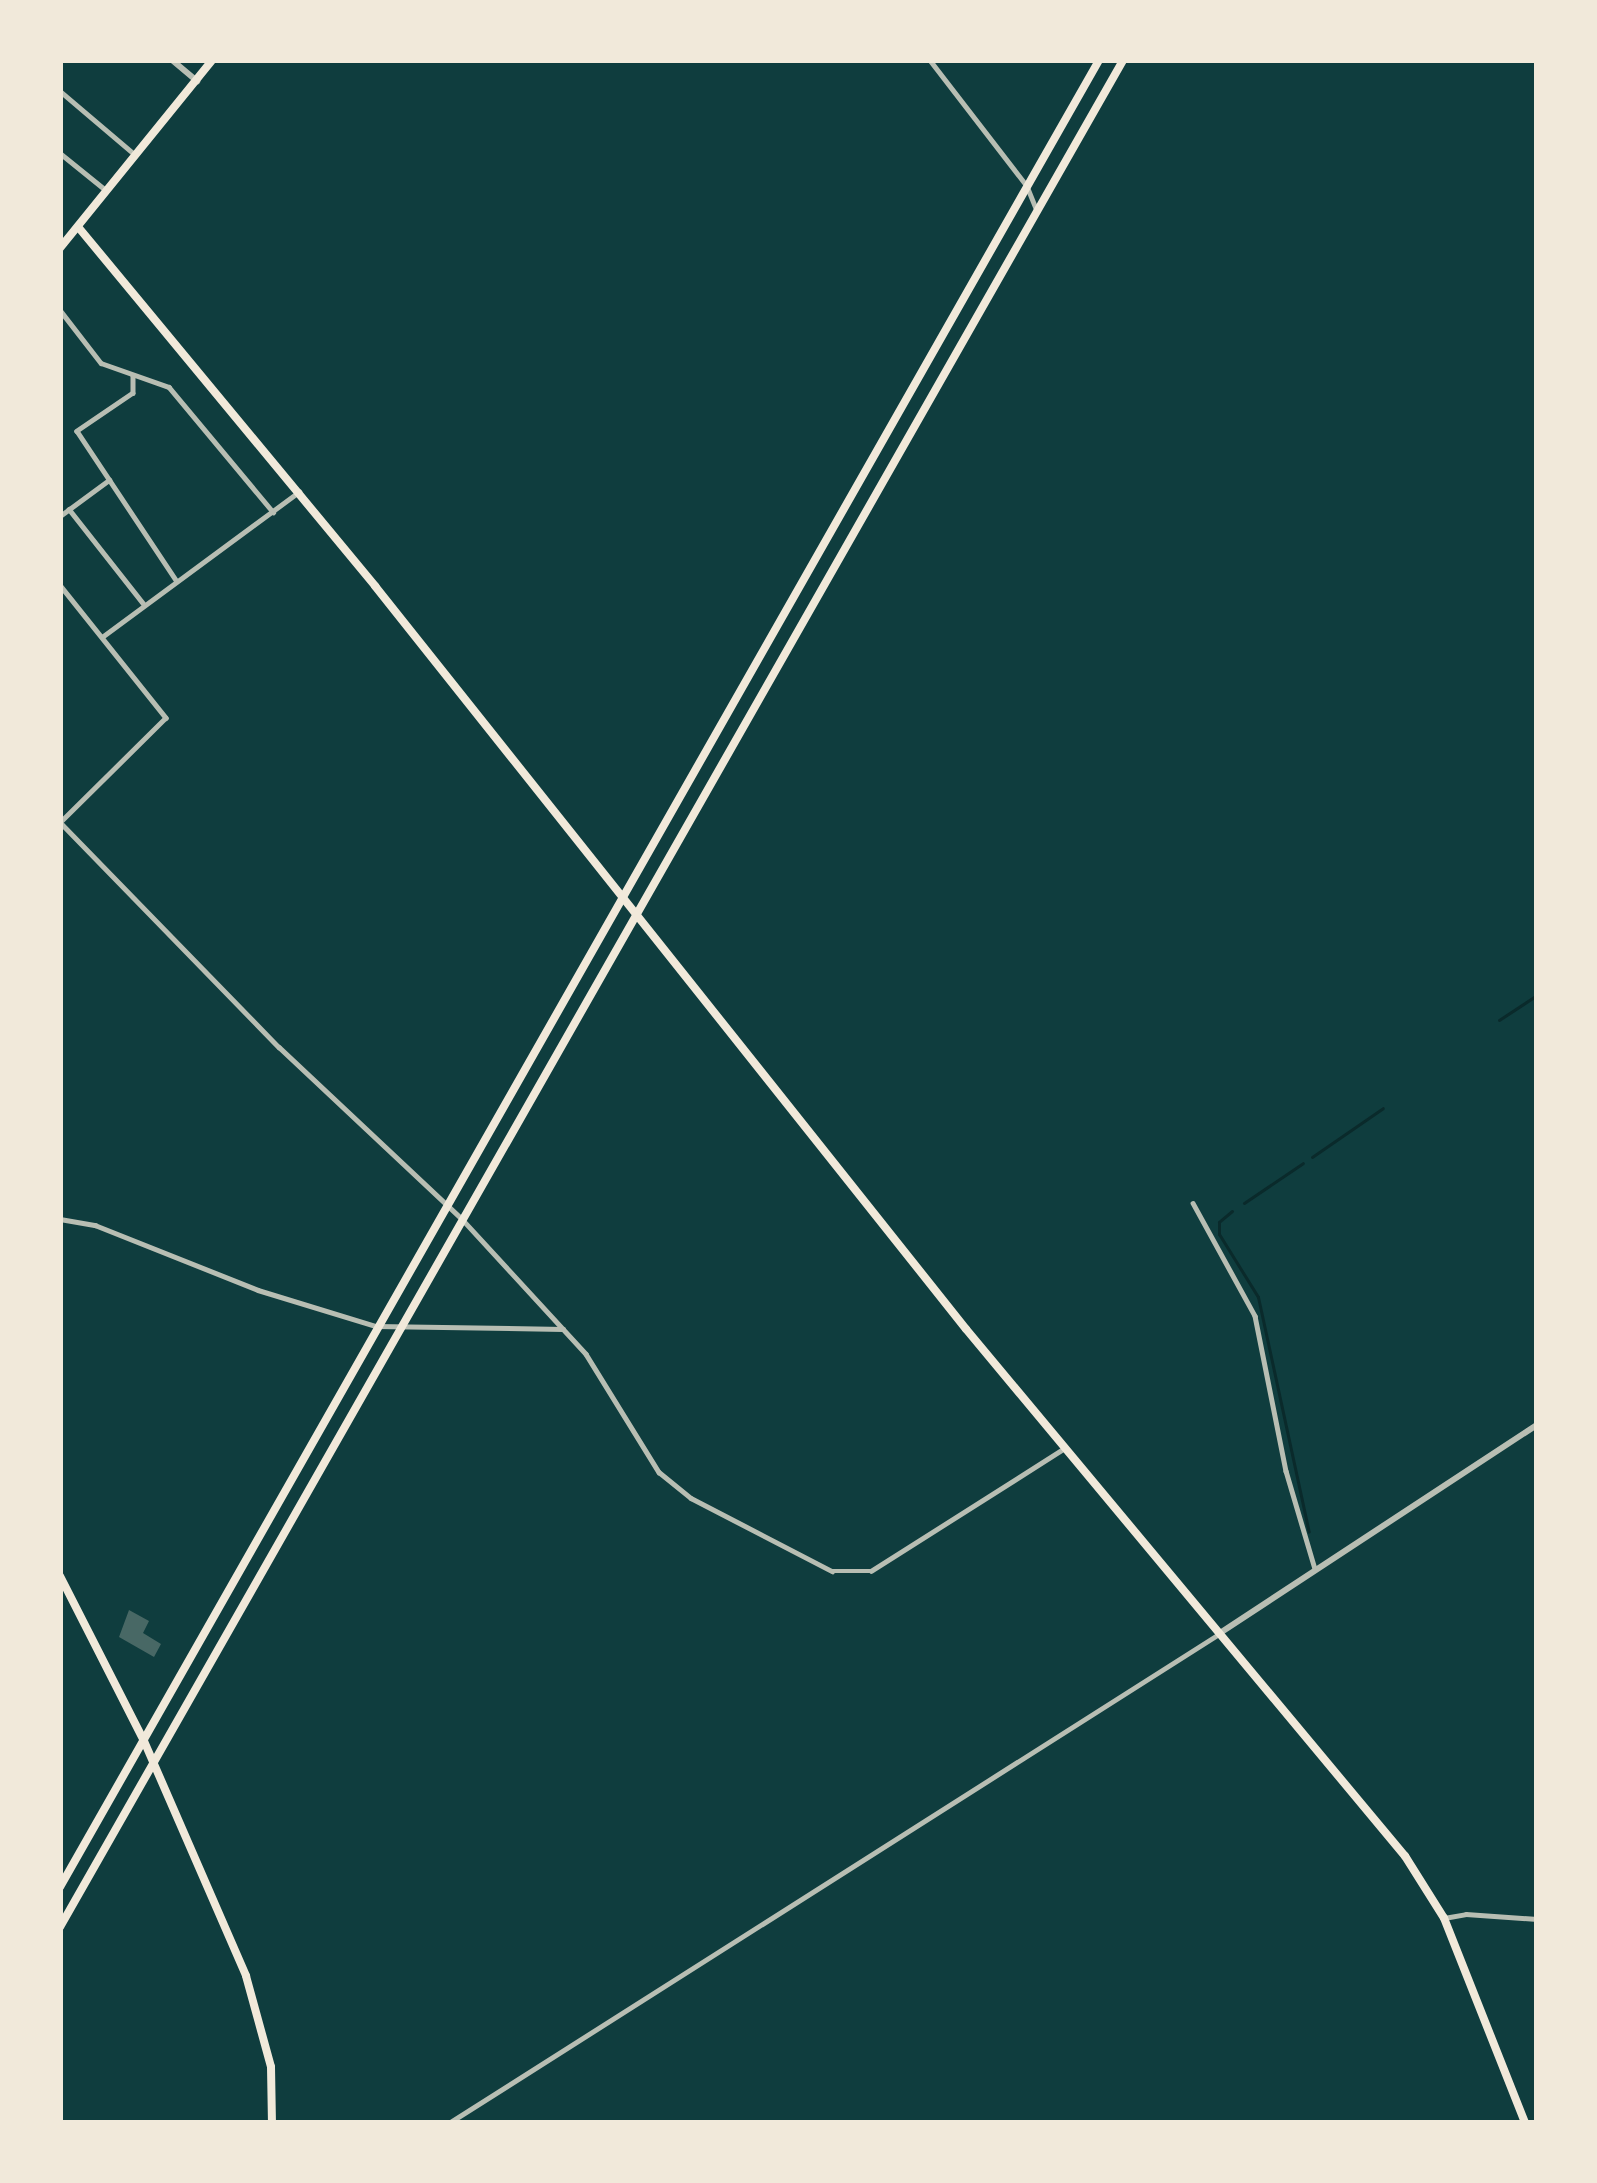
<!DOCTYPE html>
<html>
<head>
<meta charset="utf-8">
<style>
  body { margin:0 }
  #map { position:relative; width:1597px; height:2183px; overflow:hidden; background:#0f3d3e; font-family:Signika,sans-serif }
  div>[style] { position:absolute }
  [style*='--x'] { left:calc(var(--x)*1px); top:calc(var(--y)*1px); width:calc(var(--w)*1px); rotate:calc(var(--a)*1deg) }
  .stream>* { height:3px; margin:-1.5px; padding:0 1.5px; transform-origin:1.5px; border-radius:1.5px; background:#0a2a2b }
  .building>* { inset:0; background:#486865 }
  .minor>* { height:4.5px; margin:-2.25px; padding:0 2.25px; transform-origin:2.25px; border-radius:2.25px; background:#b8beb3 }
  .tertiary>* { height:6px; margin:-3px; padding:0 3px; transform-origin:3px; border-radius:3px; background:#b8beb3 }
  .secondary>* { height:8px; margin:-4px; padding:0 4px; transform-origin:4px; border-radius:4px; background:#f1e9da }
  .trunk>* { height:8px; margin:-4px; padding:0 4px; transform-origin:4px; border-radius:4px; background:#f1e9da }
  span { translate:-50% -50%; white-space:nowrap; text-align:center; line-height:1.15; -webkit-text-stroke:9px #f1e9da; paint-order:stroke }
  .frame { position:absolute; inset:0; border:63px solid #f1e9da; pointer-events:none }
</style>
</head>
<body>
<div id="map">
  <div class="stream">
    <div style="--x:1499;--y:1020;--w:45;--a:-33.3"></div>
    <div style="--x:1312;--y:1157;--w:86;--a:-34.6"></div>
    <div style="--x:1244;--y:1203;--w:71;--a:-34.1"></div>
    <div style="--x:1232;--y:1211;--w:17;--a:140"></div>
    <div style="--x:1219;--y:1222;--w:12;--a:90"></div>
    <div style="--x:1219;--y:1234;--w:74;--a:58.2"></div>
    <div style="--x:1258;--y:1297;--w:240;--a:77.8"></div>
  </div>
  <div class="building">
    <div style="clip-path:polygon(129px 1610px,149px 1621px,143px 1633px,161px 1644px,154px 1657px,119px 1637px)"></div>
  </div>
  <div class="minor">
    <div style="--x:930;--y:60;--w:159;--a:52.4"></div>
    <div style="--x:1027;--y:186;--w:27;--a:68"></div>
    <div style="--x:60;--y:91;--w:96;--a:40.3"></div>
    <div style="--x:60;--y:153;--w:60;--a:39"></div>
    <div style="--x:60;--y:310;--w:67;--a:52.3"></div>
    <div style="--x:101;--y:363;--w:72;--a:19.4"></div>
    <div style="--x:169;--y:387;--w:163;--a:50.2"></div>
    <div style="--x:133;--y:376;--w:17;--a:90"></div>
    <div style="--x:133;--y:393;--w:68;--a:145.8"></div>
    <div style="--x:77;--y:431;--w:179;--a:56.4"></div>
    <div style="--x:69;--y:509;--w:120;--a:51.8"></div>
    <div style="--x:60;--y:516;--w:61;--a:-36.3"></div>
    <div style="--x:60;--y:585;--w:170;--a:51.4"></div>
    <div style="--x:166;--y:718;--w:148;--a:135.3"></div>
    <div style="--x:102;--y:637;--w:245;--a:-36.4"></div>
    <div style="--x:60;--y:822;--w:314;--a:45.8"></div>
    <div style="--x:279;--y:1047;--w:251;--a:43.2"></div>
    <div style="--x:462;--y:1219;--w:183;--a:47.4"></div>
    <div style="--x:586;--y:1354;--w:139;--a:58.3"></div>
    <div style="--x:659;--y:1472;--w:41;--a:39.1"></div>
    <div style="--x:691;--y:1498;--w:159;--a:27.4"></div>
    <div style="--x:832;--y:1571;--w:39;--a:0"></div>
    <div style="--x:871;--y:1571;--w:230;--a:-32.4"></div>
    <div style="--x:1193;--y:1203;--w:129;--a:61.2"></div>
    <div style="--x:1255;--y:1316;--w:158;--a:78.7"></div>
    <div style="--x:1286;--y:1471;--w:102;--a:73.5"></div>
    <div style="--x:60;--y:1219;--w:36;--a:10"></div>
    <div style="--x:95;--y:1225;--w:175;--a:21.7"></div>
    <div style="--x:258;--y:1290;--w:123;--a:17"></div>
    <div style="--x:376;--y:1326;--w:187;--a:0.9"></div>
    <div style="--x:1444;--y:1918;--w:22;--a:-10"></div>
    <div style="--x:1466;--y:1914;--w:71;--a:4"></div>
    <div style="--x:449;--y:2123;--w:912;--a:-32.42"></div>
  </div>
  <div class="tertiary">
    <div style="--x:172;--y:60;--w:33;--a:40"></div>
    <div style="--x:1220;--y:1633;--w:379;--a:-33.3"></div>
  </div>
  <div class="secondary">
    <div style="--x:79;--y:228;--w:465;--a:50.4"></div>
    <div style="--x:375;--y:586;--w:949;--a:51.5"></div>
    <div style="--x:966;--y:1329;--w:686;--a:50.21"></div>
    <div style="--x:1405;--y:1856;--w:73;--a:57.8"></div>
    <div style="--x:1444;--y:1918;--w:220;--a:68.4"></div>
    <div style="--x:60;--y:248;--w:242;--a:-51"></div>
    <div style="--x:60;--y:1576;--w:185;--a:63"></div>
    <div style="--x:144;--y:1741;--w:256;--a:66.5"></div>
    <div style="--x:246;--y:1976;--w:94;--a:74.6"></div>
    <div style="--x:271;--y:2067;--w:56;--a:89"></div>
  </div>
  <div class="trunk">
    <div style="--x:60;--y:1887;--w:2102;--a:-60.37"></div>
    <div style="--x:60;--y:1927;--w:2148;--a:-60.34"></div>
  </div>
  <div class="frame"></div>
</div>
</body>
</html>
